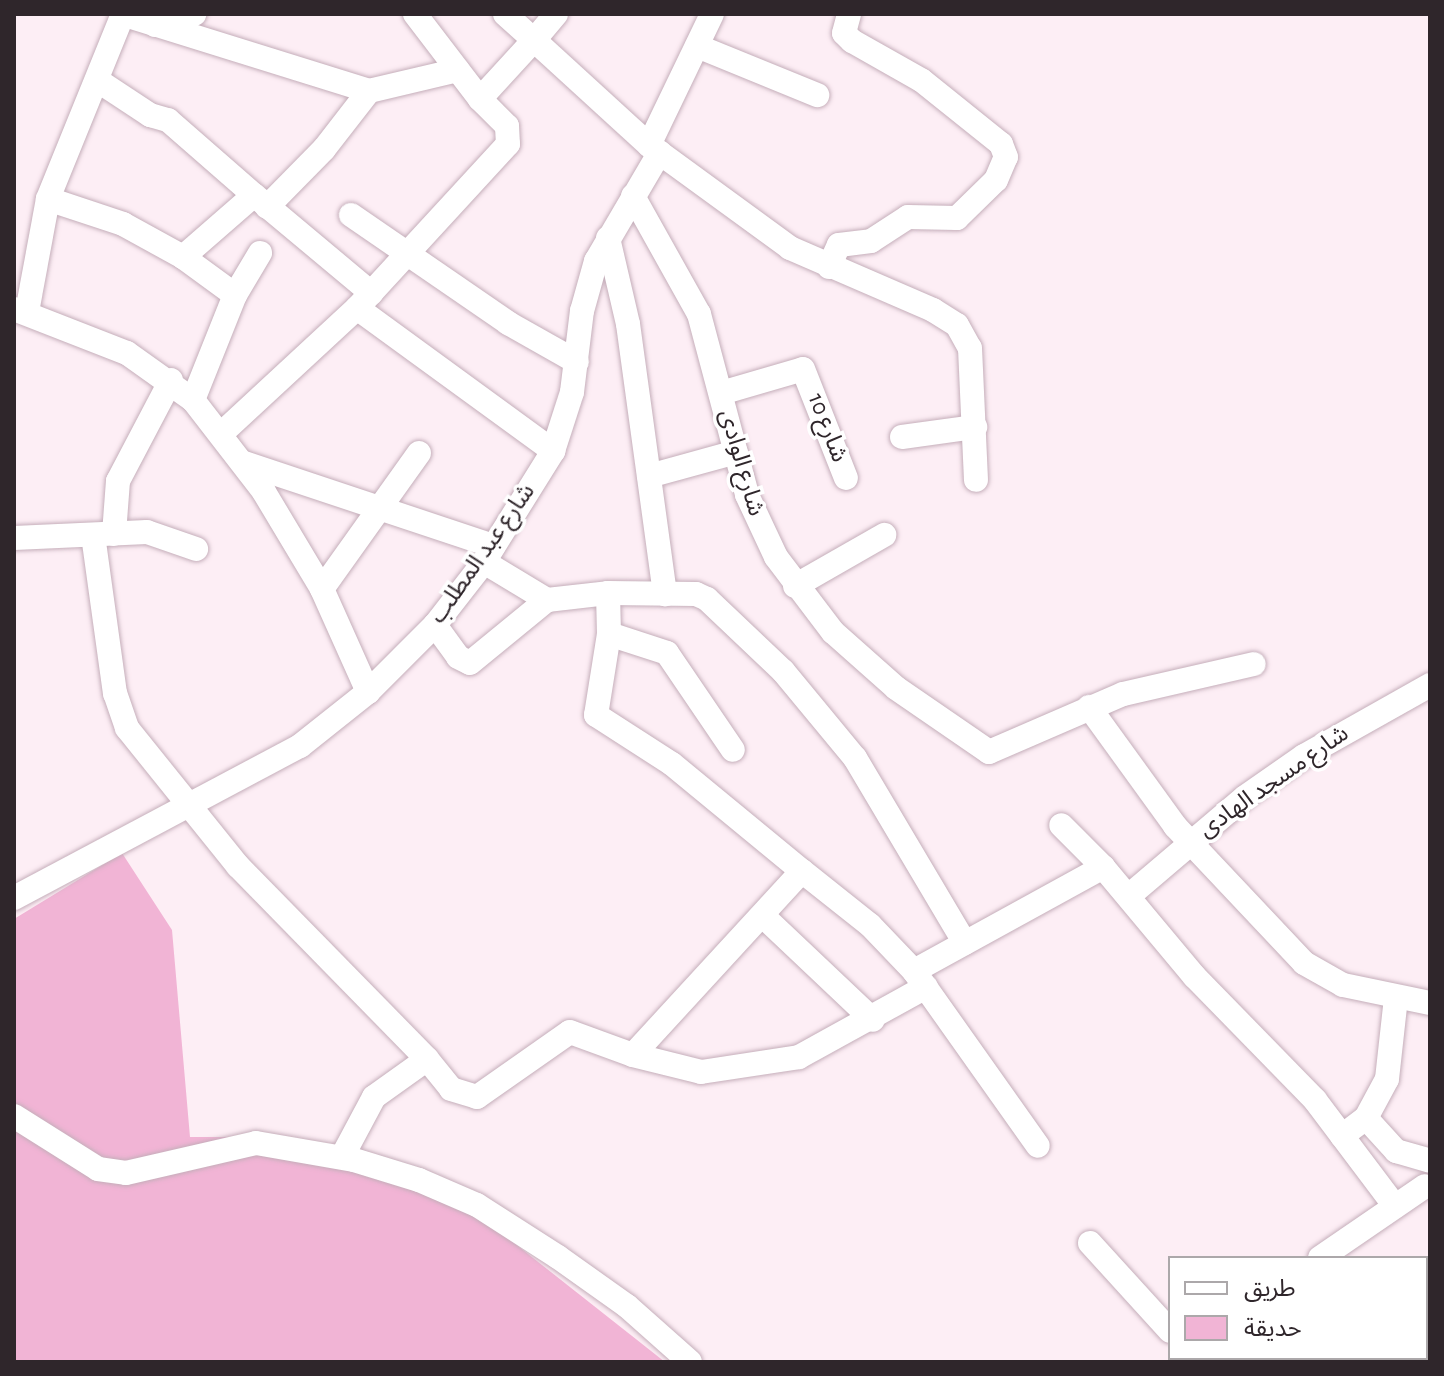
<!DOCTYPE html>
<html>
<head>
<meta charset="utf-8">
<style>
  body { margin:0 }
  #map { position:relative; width:1444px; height:1376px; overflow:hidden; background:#fdeef5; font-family:"Alegreya Sans","Noto Sans Arabic",sans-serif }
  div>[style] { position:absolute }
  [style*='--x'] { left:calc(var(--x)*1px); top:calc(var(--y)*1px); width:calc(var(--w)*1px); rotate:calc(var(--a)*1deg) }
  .green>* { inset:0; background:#f1b4d5 }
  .roads { filter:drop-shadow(0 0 2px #c5aeba) drop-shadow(0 0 2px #c5aeba) }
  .minor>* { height:24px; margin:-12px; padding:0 12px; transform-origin:12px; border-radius:12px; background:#fff }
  span { translate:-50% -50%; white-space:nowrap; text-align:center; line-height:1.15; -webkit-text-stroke:7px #fff; paint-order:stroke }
  .street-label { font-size:24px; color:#2f262b }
  .frame { position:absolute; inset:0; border:16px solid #2f262b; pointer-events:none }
  .legend { position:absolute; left:1168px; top:1256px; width:260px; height:104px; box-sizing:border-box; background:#fff; border:2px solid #aca8aa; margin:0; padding:10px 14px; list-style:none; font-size:24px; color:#2f262b }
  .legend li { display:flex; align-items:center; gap:16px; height:40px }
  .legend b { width:40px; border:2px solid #aca8aa }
</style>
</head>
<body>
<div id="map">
  <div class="green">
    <div style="clip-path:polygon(122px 853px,172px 930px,190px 1137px,244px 1137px,452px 1194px,665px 1362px,14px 1362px,14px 919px)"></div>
  </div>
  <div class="roads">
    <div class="minor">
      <div style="--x:122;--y:14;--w:259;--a:17.3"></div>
      <div style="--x:369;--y:91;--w:91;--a:-13.3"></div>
      <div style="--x:123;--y:14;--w:200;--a:112.1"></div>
      <div style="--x:48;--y:199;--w:79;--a:18.4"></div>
      <div style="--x:123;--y:224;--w:68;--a:28.8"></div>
      <div style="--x:415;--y:14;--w:107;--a:52.6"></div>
      <div style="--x:505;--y:14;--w:39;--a:42"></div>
      <div style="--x:534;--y:40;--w:80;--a:132.5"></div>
      <div style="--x:480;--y:99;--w:38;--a:45"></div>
      <div style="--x:507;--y:126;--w:18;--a:87"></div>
      <div style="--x:508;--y:144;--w:223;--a:132.6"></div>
      <div style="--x:357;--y:308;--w:243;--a:36.1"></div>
      <div style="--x:556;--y:14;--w:34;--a:130"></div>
      <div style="--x:534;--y:40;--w:156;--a:42.4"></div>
      <div style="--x:649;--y:145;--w:175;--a:36.1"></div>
      <div style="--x:790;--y:248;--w:156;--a:23.4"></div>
      <div style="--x:933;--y:310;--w:28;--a:32"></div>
      <div style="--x:957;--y:325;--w:26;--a:61"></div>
      <div style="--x:970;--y:348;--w:132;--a:87.4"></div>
      <div style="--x:155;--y:25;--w:41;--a:-15.8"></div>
      <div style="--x:697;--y:46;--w:130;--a:22.2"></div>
      <div style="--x:97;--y:80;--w:64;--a:33.4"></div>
      <div style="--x:150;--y:115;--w:19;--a:16"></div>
      <div style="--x:168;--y:120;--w:114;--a:41.1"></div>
      <div style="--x:649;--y:145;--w:145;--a:-64.3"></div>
      <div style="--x:633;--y:196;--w:135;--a:60.8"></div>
      <div style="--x:699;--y:314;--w:187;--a:75.1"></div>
      <div style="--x:747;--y:495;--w:68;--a:64.9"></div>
      <div style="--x:776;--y:557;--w:94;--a:52.8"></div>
      <div style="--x:833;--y:632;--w:84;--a:41.6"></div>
      <div style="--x:896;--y:688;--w:113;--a:34.5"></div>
      <div style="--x:989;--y:752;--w:146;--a:-23.4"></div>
      <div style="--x:1123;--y:694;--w:134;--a:-12.9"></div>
      <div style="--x:267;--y:207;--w:81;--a:-45.5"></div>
      <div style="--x:324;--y:149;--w:73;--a:-52.2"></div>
      <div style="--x:351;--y:215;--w:191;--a:34.5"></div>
      <div style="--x:508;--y:323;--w:79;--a:29.5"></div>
      <div style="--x:608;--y:238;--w:88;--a:76.9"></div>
      <div style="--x:628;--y:324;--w:273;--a:82.2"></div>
      <div style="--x:829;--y:267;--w:24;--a:-66"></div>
      <div style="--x:839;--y:245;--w:32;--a:-7"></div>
      <div style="--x:871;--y:241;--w:44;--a:-33"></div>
      <div style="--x:908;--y:217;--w:49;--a:1.2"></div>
      <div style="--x:957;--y:218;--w:54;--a:-44.3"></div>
      <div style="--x:996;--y:180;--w:25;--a:-67"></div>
      <div style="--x:1006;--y:157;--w:14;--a:-111"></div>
      <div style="--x:1001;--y:144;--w:102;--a:-141.3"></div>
      <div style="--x:921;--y:80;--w:79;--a:-150.5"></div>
      <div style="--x:852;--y:41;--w:11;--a:-135"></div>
      <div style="--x:844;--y:33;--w:20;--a:-75"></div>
      <div style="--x:235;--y:295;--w:64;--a:-143.8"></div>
      <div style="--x:183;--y:257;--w:94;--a:-41.1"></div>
      <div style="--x:254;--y:195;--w:153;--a:39.9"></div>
      <div style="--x:14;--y:309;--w:121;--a:21.3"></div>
      <div style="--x:127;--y:353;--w:81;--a:35.5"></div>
      <div style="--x:193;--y:400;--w:116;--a:52.3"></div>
      <div style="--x:264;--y:492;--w:113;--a:59.1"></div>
      <div style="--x:322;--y:589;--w:113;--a:65.9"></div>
      <div style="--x:27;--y:312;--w:115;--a:-79.5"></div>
      <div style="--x:721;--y:393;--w:85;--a:-16.3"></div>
      <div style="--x:803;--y:369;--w:117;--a:68.5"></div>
      <div style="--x:193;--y:400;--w:113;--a:-68.2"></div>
      <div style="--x:235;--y:295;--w:49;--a:-59.2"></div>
      <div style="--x:222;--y:433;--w:184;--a:-42.8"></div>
      <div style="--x:902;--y:437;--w:74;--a:-7.8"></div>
      <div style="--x:244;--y:463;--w:263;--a:18.4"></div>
      <div style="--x:649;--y:476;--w:90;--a:-15.4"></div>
      <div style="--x:114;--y:534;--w:53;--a:-85.7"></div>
      <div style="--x:118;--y:481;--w:114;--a:-62.3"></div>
      <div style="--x:93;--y:535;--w:160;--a:82.1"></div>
      <div style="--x:115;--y:693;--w:37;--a:71"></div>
      <div style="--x:127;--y:728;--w:177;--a:51.2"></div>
      <div style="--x:238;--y:866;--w:270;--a:45.6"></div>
      <div style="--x:14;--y:538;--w:133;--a:-2.6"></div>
      <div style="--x:147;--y:532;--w:52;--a:19.1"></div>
      <div style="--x:484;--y:562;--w:74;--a:31.1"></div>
      <div style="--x:795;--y:586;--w:103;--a:-29.8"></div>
      <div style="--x:322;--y:589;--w:167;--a:-54.5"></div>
      <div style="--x:608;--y:593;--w:41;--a:88.6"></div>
      <div style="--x:609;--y:634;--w:82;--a:99.1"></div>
      <div style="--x:596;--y:715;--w:90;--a:32.8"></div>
      <div style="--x:672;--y:764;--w:168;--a:39.5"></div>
      <div style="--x:802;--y:871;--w:250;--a:132.6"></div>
      <div style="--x:633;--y:1055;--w:70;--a:14"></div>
      <div style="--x:701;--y:1072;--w:99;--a:-8.7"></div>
      <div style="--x:799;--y:1057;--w:145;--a:-28.9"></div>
      <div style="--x:435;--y:625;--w:39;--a:54"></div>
      <div style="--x:458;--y:657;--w:13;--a:27"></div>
      <div style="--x:470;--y:663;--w:99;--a:-39.3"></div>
      <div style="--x:547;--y:600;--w:61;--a:-6.5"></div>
      <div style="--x:608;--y:593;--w:88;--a:0.7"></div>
      <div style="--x:696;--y:594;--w:12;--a:24"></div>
      <div style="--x:707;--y:599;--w:105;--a:43.5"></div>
      <div style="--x:783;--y:671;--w:113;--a:50.4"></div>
      <div style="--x:855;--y:758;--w:215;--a:59.3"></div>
      <div style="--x:609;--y:634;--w:61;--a:18.1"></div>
      <div style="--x:667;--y:653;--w:117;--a:55.8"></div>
      <div style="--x:1089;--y:707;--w:147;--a:54.1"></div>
      <div style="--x:1175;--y:826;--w:188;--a:46.7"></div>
      <div style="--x:1304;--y:963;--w:45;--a:29.4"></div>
      <div style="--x:1343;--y:985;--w:89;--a:11.7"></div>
      <div style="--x:1103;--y:867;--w:143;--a:50.1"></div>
      <div style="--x:1195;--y:977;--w:172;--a:45.7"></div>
      <div style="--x:1315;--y:1100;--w:133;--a:53"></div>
      <div style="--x:802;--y:871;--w:87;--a:38.5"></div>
      <div style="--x:870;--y:925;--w:64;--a:46.3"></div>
      <div style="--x:914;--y:971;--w:214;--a:54.7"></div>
      <div style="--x:1130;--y:895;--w:151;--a:-40.4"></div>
      <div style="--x:1245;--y:797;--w:72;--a:-34.8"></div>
      <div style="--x:1304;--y:756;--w:145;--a:-29.4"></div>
      <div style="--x:14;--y:898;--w:324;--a:-28"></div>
      <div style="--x:300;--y:746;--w:87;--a:-38.5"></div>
      <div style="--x:368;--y:692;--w:95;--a:-45"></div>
      <div style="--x:435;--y:625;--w:80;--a:-52.1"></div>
      <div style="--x:484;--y:562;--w:131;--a:-58.1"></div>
      <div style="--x:553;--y:451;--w:62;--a:-72.1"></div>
      <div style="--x:572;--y:392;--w:82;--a:-83"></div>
      <div style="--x:582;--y:311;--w:52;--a:-74.4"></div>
      <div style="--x:596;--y:261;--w:126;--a:-59.6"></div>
      <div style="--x:763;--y:916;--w:151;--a:43.4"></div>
      <div style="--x:914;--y:971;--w:216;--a:-28.8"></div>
      <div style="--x:1103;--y:867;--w:59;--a:-135"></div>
      <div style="--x:14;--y:1116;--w:99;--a:32.2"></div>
      <div style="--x:98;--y:1169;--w:28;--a:8"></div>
      <div style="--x:126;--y:1173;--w:133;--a:-13"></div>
      <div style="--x:256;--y:1143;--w:99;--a:9.8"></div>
      <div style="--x:354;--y:1160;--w:68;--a:17.1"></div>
      <div style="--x:419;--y:1180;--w:63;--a:23.3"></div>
      <div style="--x:477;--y:1205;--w:96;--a:32.7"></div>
      <div style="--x:558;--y:1257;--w:85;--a:35.4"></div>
      <div style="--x:627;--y:1306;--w:84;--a:41.6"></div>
      <div style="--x:1366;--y:1118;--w:45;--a:47.7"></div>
      <div style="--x:1396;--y:1151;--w:35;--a:16"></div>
      <div style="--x:1342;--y:1136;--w:30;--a:-37"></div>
      <div style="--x:1366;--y:1118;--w:44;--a:-61.7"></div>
      <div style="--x:1387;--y:1079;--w:82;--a:-83.7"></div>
      <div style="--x:342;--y:1157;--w:68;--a:-61.9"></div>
      <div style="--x:374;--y:1097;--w:65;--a:-35.6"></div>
      <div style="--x:427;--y:1059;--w:38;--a:51"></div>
      <div style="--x:451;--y:1089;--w:27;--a:17"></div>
      <div style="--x:477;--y:1097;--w:113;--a:-35"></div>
      <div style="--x:570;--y:1032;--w:67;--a:20.1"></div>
      <div style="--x:1090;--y:1243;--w:119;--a:47.7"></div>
      <div style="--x:1320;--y:1258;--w:127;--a:-34.4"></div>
      <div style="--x:1194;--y:1358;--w:5;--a:53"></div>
      <div style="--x:1283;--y:1362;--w:9;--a:-27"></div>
    </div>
  </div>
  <div class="street-label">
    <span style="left:827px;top:428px;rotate:69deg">شارع 10</span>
    <span style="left:741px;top:463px;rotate:74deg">شارع الوادى</span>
    <span style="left:483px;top:554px;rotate:-55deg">شارع عبد المطلب</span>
    <span style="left:1274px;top:782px;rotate:-35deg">شارع مسجد الهادى</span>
  </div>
  <div class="frame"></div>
  <ul class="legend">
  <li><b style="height:10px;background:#fff"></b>طريق</li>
  <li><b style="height:22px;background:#f1b4d5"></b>حديقة</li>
  </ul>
</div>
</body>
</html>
